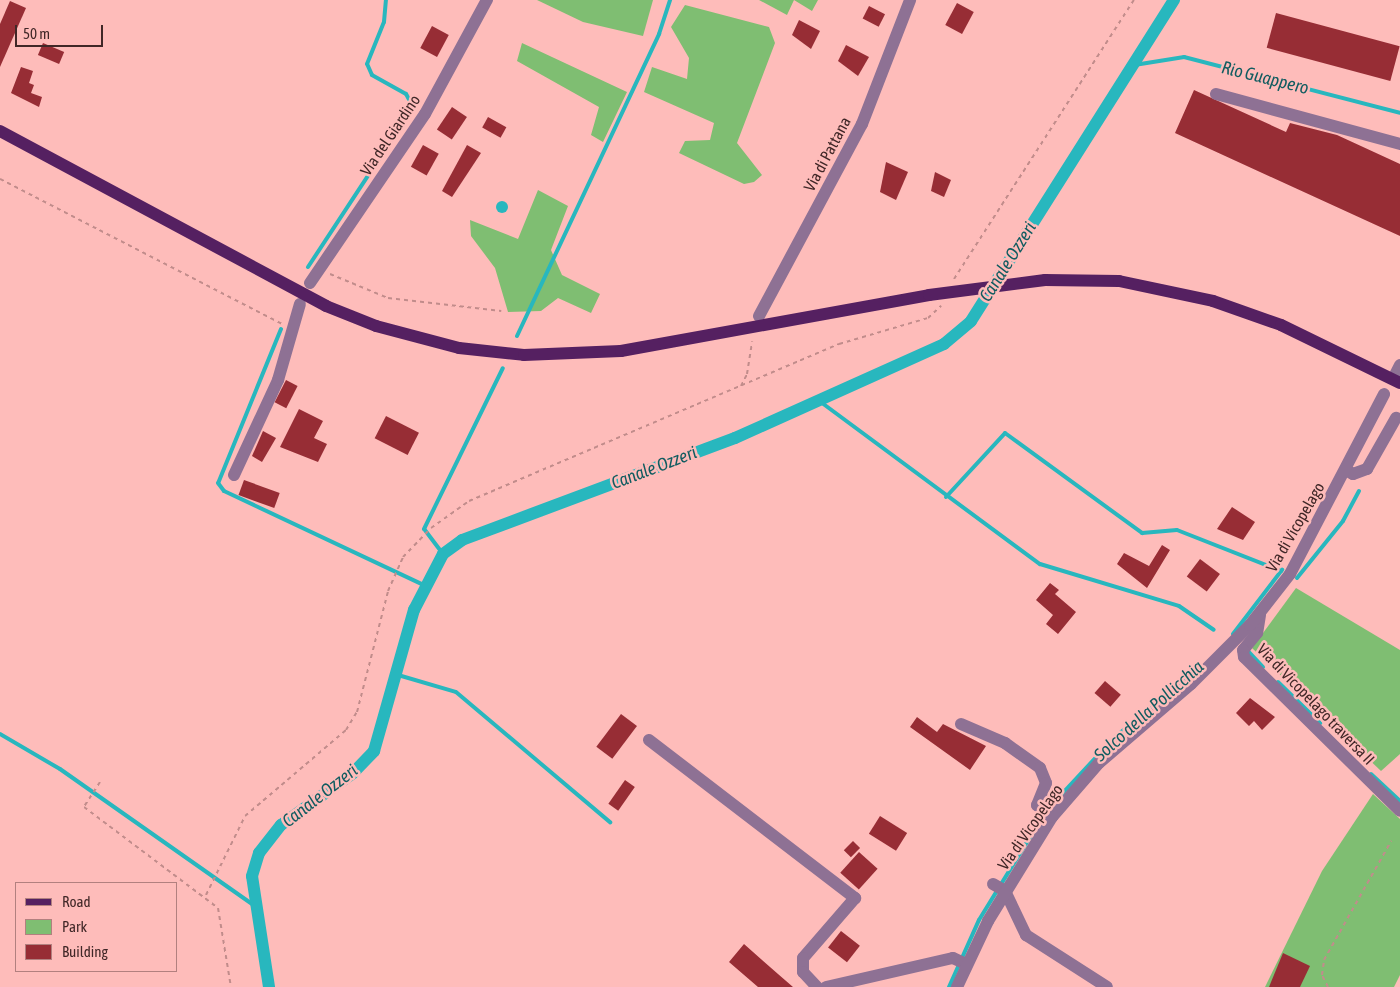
<!DOCTYPE html>
<html>
<head>
<meta charset="utf-8">
<style>
  body { margin:0 }
  #map { position:relative; width:1400px; height:987px; overflow:hidden; background:#febcba; font-family:"Asap Condensed",sans-serif }
  div>[style] { position:absolute }
  [style*='--x'] { left:calc(var(--x)*1px); top:calc(var(--y)*1px); width:calc(var(--w)*1px); rotate:calc(var(--a)*1deg) }
  .green>* { inset:0; background:#7fbe72 }
  .water>* { inset:0; background:#28b7be }
  .round { border-radius:50% }
  .stream>* { height:4px; margin:-2px; padding:0 2px; transform-origin:2px; border-radius:2px; background:#28b7be }
  .canal>* { height:12px; margin:-6px; padding:0 6px; transform-origin:6px; border-radius:6px; background:#28b7be }
  .building>* { inset:0; background:#972d35; transform-origin:0 0 }
  .path>* { height:2px; margin-top:-1px; transform-origin:0; background:repeating-linear-gradient(90deg,#c18c8b 0 4px,transparent 0 8px) }
  .minor>* { height:12px; margin:-6px; padding:0 6px; transform-origin:6px; border-radius:6px; background:#8e7194 }
  .major>* { height:12px; margin:-6px; padding:0 6px; transform-origin:6px; border-radius:6px; background:#552061 }
  .major-bridge>* { height:12px; margin:-6px; padding:0 6px; transform-origin:6px; border-radius:6px; background:#552061 }
  span { translate:-50% -50%; white-space:nowrap; text-align:center; line-height:1.15; -webkit-text-stroke:5px #febcba; paint-order:stroke }
  .street-label { font-size:16px; color:#402727 }
  .water-label { font-size:18px; color:#115c60; font-style:italic }
  .legend { position:absolute; left:15px; top:882px; width:162px; height:90px; box-sizing:border-box; background:#febcba; border:1px solid #b2807f; margin:0; padding:6px 9px; list-style:none; font-size:15px; color:#402727 }
  .legend li { display:flex; align-items:center; gap:10px; height:25px }
  .legend b { width:25px; border:1px solid #b2807f }
  .scale { position:absolute; left:15px; top:25px; width:88px; height:22px; box-sizing:border-box; border:2px solid #402727; border-top:0; padding-left:6px; font-size:15px; line-height:18px; white-space:nowrap; color:#402727; -webkit-text-stroke:4px #febcba; paint-order:stroke }
</style>
</head>
<body>
<div id="map">
  <div class="green">
    <div style="clip-path:polygon(537px 0,653px 0,643px 36px,583px 22px)"></div>
    <div style="clip-path:polygon(759px 0,818px 0,812px 11px,794px 0,787px 15px)"></div>
    <div style="clip-path:polygon(685px 5px,769px 27px,775px 43px,737px 143px,762px 175px,754px 182px,744px 184px,679px 153px,685px 141px,710px 140px,714px 123px,644px 92px,652px 67px,687px 79px,689px 58px,671px 27px)"></div>
    <div style="clip-path:polygon(522px 43px,627px 92px,603px 142px,591px 135px,599px 107px,517px 61px)"></div>
    <div style="clip-path:polygon(538px 190px,568px 206px,551px 250px,562px 275px,600px 294px,591px 313px,558px 298px,541px 311px,508px 312px,495px 268px,471px 236px,470px 220px,518px 239px)"></div>
    <div style="clip-path:polygon(1296px 588px,1400px 650px,1400px 754px,1381px 771px,1252px 648px)"></div>
    <div style="clip-path:polygon(1373px 794px,1400px 819px,1400px 975px,1394px 987px,1265px 987px,1322px 871px)"></div>
  </div>
  <div class="water">
    <div class="round" style="left:496px;top:201px;width:12px;height:12px"></div>
  </div>
  <div class="stream">
    <div style="--x:1128;--y:66;--w:57;--a:-9.1"></div>
    <div style="--x:1184;--y:57;--w:223;--a:14.5"></div>
    <div style="--x:308;--y:267;--w:191;--a:-56.7"></div>
    <div style="--x:413;--y:107;--w:15;--a:-118"></div>
    <div style="--x:406;--y:94;--w:39;--a:-151"></div>
    <div style="--x:372;--y:75;--w:12;--a:-114"></div>
    <div style="--x:367;--y:64;--w:45;--a:-68"></div>
    <div style="--x:384;--y:22;--w:22;--a:-85"></div>
    <div style="--x:281;--y:329;--w:166;--a:112.2"></div>
    <div style="--x:218;--y:483;--w:10;--a:53"></div>
    <div style="--x:224;--y:491;--w:221;--a:25.2"></div>
    <div style="--x:517;--y:336;--w:334;--a:-64.8"></div>
    <div style="--x:659;--y:34;--w:36;--a:-72"></div>
    <div style="--x:818;--y:400;--w:276;--a:36.5"></div>
    <div style="--x:1040;--y:564;--w:145;--a:16.8"></div>
    <div style="--x:1179;--y:606;--w:42;--a:34.4"></div>
    <div style="--x:946;--y:497;--w:87;--a:-47.3"></div>
    <div style="--x:1005;--y:433;--w:170;--a:36.1"></div>
    <div style="--x:1142;--y:533;--w:35;--a:-5"></div>
    <div style="--x:1177;--y:530;--w:112;--a:21.5"></div>
    <div style="--x:443;--y:554;--w:31;--a:-127"></div>
    <div style="--x:424;--y:529;--w:179;--a:-63.9"></div>
    <div style="--x:1297;--y:578;--w:73;--a:-51.1"></div>
    <div style="--x:1343;--y:521;--w:34;--a:-62"></div>
    <div style="--x:1233;--y:634;--w:81;--a:-52.6"></div>
    <div style="--x:1248;--y:651;--w:22;--a:47"></div>
    <div style="--x:398;--y:675;--w:60;--a:16.3"></div>
    <div style="--x:456;--y:692;--w:202;--a:40.2"></div>
    <div style="--x:1278;--y:682;--w:59;--a:44.3"></div>
    <div style="--x:0;--y:734;--w:69;--a:30.3"></div>
    <div style="--x:60;--y:769;--w:240;--a:35.1"></div>
    <div style="--x:1371;--y:774;--w:40;--a:43"></div>
    <div style="--x:949;--y:987;--w:73;--a:-65.9"></div>
    <div style="--x:979;--y:920;--w:128;--a:-58.4"></div>
    <div style="--x:1046;--y:811;--w:101;--a:-47"></div>
    <div style="--x:1115;--y:737;--w:110;--a:-39.5"></div>
  </div>
  <div class="canal">
    <div style="--x:269;--y:987;--w:112;--a:-98.7"></div>
    <div style="--x:252;--y:876;--w:24;--a:-73"></div>
    <div style="--x:259;--y:853;--w:36;--a:-52"></div>
    <div style="--x:281;--y:825;--w:87;--a:-35.7"></div>
    <div style="--x:352;--y:774;--w:32;--a:-46"></div>
    <div style="--x:374;--y:751;--w:147;--a:-74.2"></div>
    <div style="--x:414;--y:610;--w:63;--a:-62.6"></div>
    <div style="--x:443;--y:554;--w:24;--a:-36"></div>
    <div style="--x:462;--y:540;--w:291;--a:-20.5"></div>
    <div style="--x:735;--y:438;--w:229;--a:-24.2"></div>
    <div style="--x:944;--y:344;--w:35;--a:-40"></div>
    <div style="--x:971;--y:321;--w:380;--a:-57.7"></div>
  </div>
  <div class="building">
    <div style="clip-path:polygon(10px 1px,26px 8px,0 67px,0 24px)"></div>
    <div style="left:957px;top:3px;width:19px;height:25px;rotate:28deg"></div>
    <div style="left:869px;top:6px;width:18px;height:14px;rotate:27deg"></div>
    <div style="left:1276px;top:13px;width:128px;height:36px;rotate:15deg"></div>
    <div style="clip-path:polygon(799px 20px,820px 31px,811px 49px,792px 35px)"></div>
    <div style="left:432px;top:26px;width:19px;height:25px;rotate:28deg"></div>
    <div style="left:43px;top:43px;width:23px;height:13px;rotate:23deg"></div>
    <div style="clip-path:polygon(846px 45px,869px 57px,858px 76px,838px 61px)"></div>
    <div style="clip-path:polygon(21px 67px,33px 71px,29px 83px,34px 85px,31px 93px,42px 97px,39px 107px,11px 93px)"></div>
    <div style="clip-path:polygon(1194px 90px,1286px 132px,1290px 123px,1337px 135px,1400px 164px,1400px 236px,1175px 133px)"></div>
    <div style="left:452px;top:107px;width:18px;height:27px;rotate:34deg"></div>
    <div style="left:488px;top:117px;width:21px;height:12px;rotate:29deg"></div>
    <div style="left:423px;top:145px;width:18px;height:25px;rotate:29deg"></div>
    <div style="clip-path:polygon(467px 145px,481px 153px,452px 197px,442px 191px)"></div>
    <div style="clip-path:polygon(886px 162px,908px 172px,896px 200px,880px 192px)"></div>
    <div style="clip-path:polygon(935px 172px,951px 180px,944px 197px,931px 191px)"></div>
    <div style="left:286px;top:380px;width:13px;height:25px;rotate:27deg"></div>
    <div style="clip-path:polygon(299px 409px,323px 421px,314px 438px,327px 444px,318px 462px,280px 447px)"></div>
    <div style="left:386px;top:416px;width:37px;height:25px;rotate:27deg"></div>
    <div style="clip-path:polygon(263px 431px,276px 438px,262px 462px,252px 456px)"></div>
    <div style="left:244px;top:480px;width:38px;height:16px;rotate:20deg"></div>
    <div style="clip-path:polygon(1232px 507px,1255px 522px,1243px 540px,1217px 529px)"></div>
    <div style="clip-path:polygon(1162px 545px,1170px 550px,1147px 588px,1117px 564px,1124px 553px,1149px 566px)"></div>
    <div style="left:1200px;top:559px;width:25px;height:22px;rotate:37deg"></div>
    <div style="clip-path:polygon(1050px 583px,1059px 590px,1055px 594px,1076px 612px,1058px 634px,1046px 624px,1053px 615px,1036px 600px)"></div>
    <div style="left:1105px;top:681px;width:21px;height:16px;rotate:41deg"></div>
    <div style="clip-path:polygon(1250px 698px,1275px 717px,1262px 730px,1254px 721px,1249px 726px,1236px 713px)"></div>
    <div style="left:621px;top:714px;width:20px;height:41px;rotate:37deg"></div>
    <div style="clip-path:polygon(917px 717px,937px 732px,943px 724px,986px 746px,970px 770px,910px 727px)"></div>
    <div style="left:625px;top:780px;width:12px;height:29px;rotate:35deg"></div>
    <div style="left:880px;top:816px;width:32px;height:21px;rotate:32deg"></div>
    <div style="left:853px;top:841px;width:10px;height:13px;rotate:45deg"></div>
    <div style="left:859px;top:852px;width:25px;height:28px;rotate:42deg"></div>
    <div style="left:841px;top:931px;width:24px;height:21px;rotate:38deg"></div>
    <div style="clip-path:polygon(744px 944px,778px 974px,793px 987px,758px 987px,729px 962px)"></div>
    <div style="clip-path:polygon(1283px 953px,1310px 966px,1300px 987px,1269px 987px)"></div>
  </div>
  <div class="path">
    <div style="--x:0;--y:179;--w:317;--a:27.2"></div>
    <div style="--x:330;--y:274;--w:63;--a:22.5"></div>
    <div style="--x:388;--y:298;--w:114;--a:6.6"></div>
    <div style="--x:954;--y:279;--w:332;--a:-57.2"></div>
    <div style="--x:741;--y:386;--w:13;--a:-63"></div>
    <div style="--x:747;--y:374;--w:33;--a:-81"></div>
    <div style="--x:100;--y:782;--w:30;--a:123"></div>
    <div style="--x:84;--y:807;--w:168;--a:37"></div>
    <div style="--x:218;--y:908;--w:80;--a:80.7"></div>
    <div style="--x:206;--y:895;--w:88;--a:-63.7"></div>
    <div style="--x:245;--y:816;--w:133;--a:-40.4"></div>
    <div style="--x:346;--y:730;--w:21;--a:-59"></div>
    <div style="--x:357;--y:712;--w:125;--a:-75.6"></div>
    <div style="--x:388;--y:591;--w:37;--a:-66"></div>
    <div style="--x:403;--y:557;--w:40;--a:-46"></div>
    <div style="--x:431;--y:528;--w:47;--a:-35.4"></div>
    <div style="--x:469;--y:501;--w:402;--a:-23"></div>
    <div style="--x:839;--y:344;--w:93;--a:-16.3"></div>
    <div style="--x:928;--y:318;--w:18;--a:-43"></div>
    <div style="--x:1328;--y:987;--w:13;--a:-117"></div>
    <div style="--x:1322;--y:975;--w:15;--a:-82"></div>
    <div style="--x:1324;--y:960;--w:137;--a:-60.6"></div>
  </div>
  <div class="minor">
    <div style="--x:1216;--y:94;--w:191;--a:15.2"></div>
    <div style="--x:310;--y:283;--w:204;--a:-55.8"></div>
    <div style="--x:425;--y:114;--w:130;--a:-61.5"></div>
    <div style="--x:759;--y:316;--w:218;--a:-61.8"></div>
    <div style="--x:862;--y:124;--w:133;--a:-68.8"></div>
    <div style="--x:1396;--y:373;--w:9;--a:-63"></div>
    <div style="--x:1346;--y:470;--w:8;--a:30"></div>
    <div style="--x:1353;--y:474;--w:15;--a:-20"></div>
    <div style="--x:1367;--y:469;--w:59;--a:-60.4"></div>
    <div style="--x:234;--y:475;--w:105;--a:-65.1"></div>
    <div style="--x:278;--y:380;--w:79;--a:-73.9"></div>
    <div style="--x:1260;--y:615;--w:18;--a:99"></div>
    <div style="--x:1257;--y:633;--w:22;--a:129"></div>
    <div style="--x:1243;--y:650;--w:7;--a:82"></div>
    <div style="--x:1244;--y:657;--w:219;--a:44.6"></div>
    <div style="--x:961;--y:724;--w:48;--a:23.4"></div>
    <div style="--x:1005;--y:743;--w:43;--a:35.5"></div>
    <div style="--x:1040;--y:768;--w:16;--a:68"></div>
    <div style="--x:1046;--y:783;--w:24;--a:112"></div>
    <div style="--x:1037;--y:805;--w:19;--a:39"></div>
    <div style="--x:649;--y:740;--w:260;--a:37.5"></div>
    <div style="--x:855;--y:898;--w:79;--a:130.9"></div>
    <div style="--x:803;--y:958;--w:14;--a:90"></div>
    <div style="--x:803;--y:972;--w:21;--a:47"></div>
    <div style="--x:993;--y:884;--w:14;--a:30"></div>
    <div style="--x:1005;--y:891;--w:49;--a:64.5"></div>
    <div style="--x:1026;--y:935;--w:96;--a:32.7"></div>
    <div style="--x:826;--y:987;--w:130;--a:-12.9"></div>
    <div style="--x:953;--y:958;--w:14;--a:25"></div>
    <div style="--x:957;--y:987;--w:73;--a:-64.8"></div>
    <div style="--x:988;--y:921;--w:122;--a:-58.4"></div>
    <div style="--x:1052;--y:817;--w:72;--a:-49"></div>
    <div style="--x:1099;--y:763;--w:121;--a:-40.7"></div>
    <div style="--x:1191;--y:684;--w:83;--a:-45"></div>
    <div style="--x:1250;--y:625;--w:65;--a:-51.9"></div>
    <div style="--x:1290;--y:574;--w:203;--a:-62.4"></div>
  </div>
  <div class="major">
    <div style="--x:0;--y:131;--w:370;--a:28.2"></div>
    <div style="--x:326;--y:306;--w:54;--a:21.8"></div>
    <div style="--x:376;--y:326;--w:86;--a:14.8"></div>
    <div style="--x:459;--y:348;--w:65;--a:6.1"></div>
    <div style="--x:524;--y:355;--w:97;--a:-2.4"></div>
    <div style="--x:621;--y:351;--w:313;--a:-10.3"></div>
    <div style="--x:1045;--y:280;--w:74;--a:0.8"></div>
    <div style="--x:1119;--y:281;--w:96;--a:12"></div>
    <div style="--x:1213;--y:301;--w:72;--a:19.4"></div>
    <div style="--x:1281;--y:325;--w:132;--a:26"></div>
  </div>
  <div class="major-bridge">
    <div style="--x:929;--y:295;--w:117;--a:-7.4"></div>
  </div>
  <div class="street-label">
    <span style="left:390px;top:135px;rotate:-56deg">Via del Giardino</span>
    <span style="left:827px;top:154px;rotate:-62deg">Via di Pattana</span>
    <span style="left:1295px;top:527px;rotate:-60deg">Via di Vicopelago</span>
    <span style="left:1316px;top:704px;rotate:46deg">Via di Vicopelago traversa II</span>
    <span style="left:1030px;top:827px;rotate:-55deg">Via di Vicopelago</span>
  </div>
  <div class="water-label">
    <span style="left:1265px;top:78px;rotate:14deg">Rio Guappero</span>
    <span style="left:1008px;top:262px;rotate:-58deg">Canale Ozzeri</span>
    <span style="left:654px;top:468px;rotate:-21deg">Canale Ozzeri</span>
    <span style="left:1149px;top:711px;rotate:-42deg">Solco della Pollicchia</span>
    <span style="left:320px;top:796px;rotate:-38deg">Canale Ozzeri</span>
  </div>
  <ul class="legend">
  <li><b style="height:6px;background:#552061"></b>Road</li>
  <li><b style="height:14px;background:#7fbe72"></b>Park</li>
  <li><b style="height:14px;background:#972d35"></b>Building</li>
  </ul>
  <div class="scale">50 m</div>
</div>
</body>
</html>
